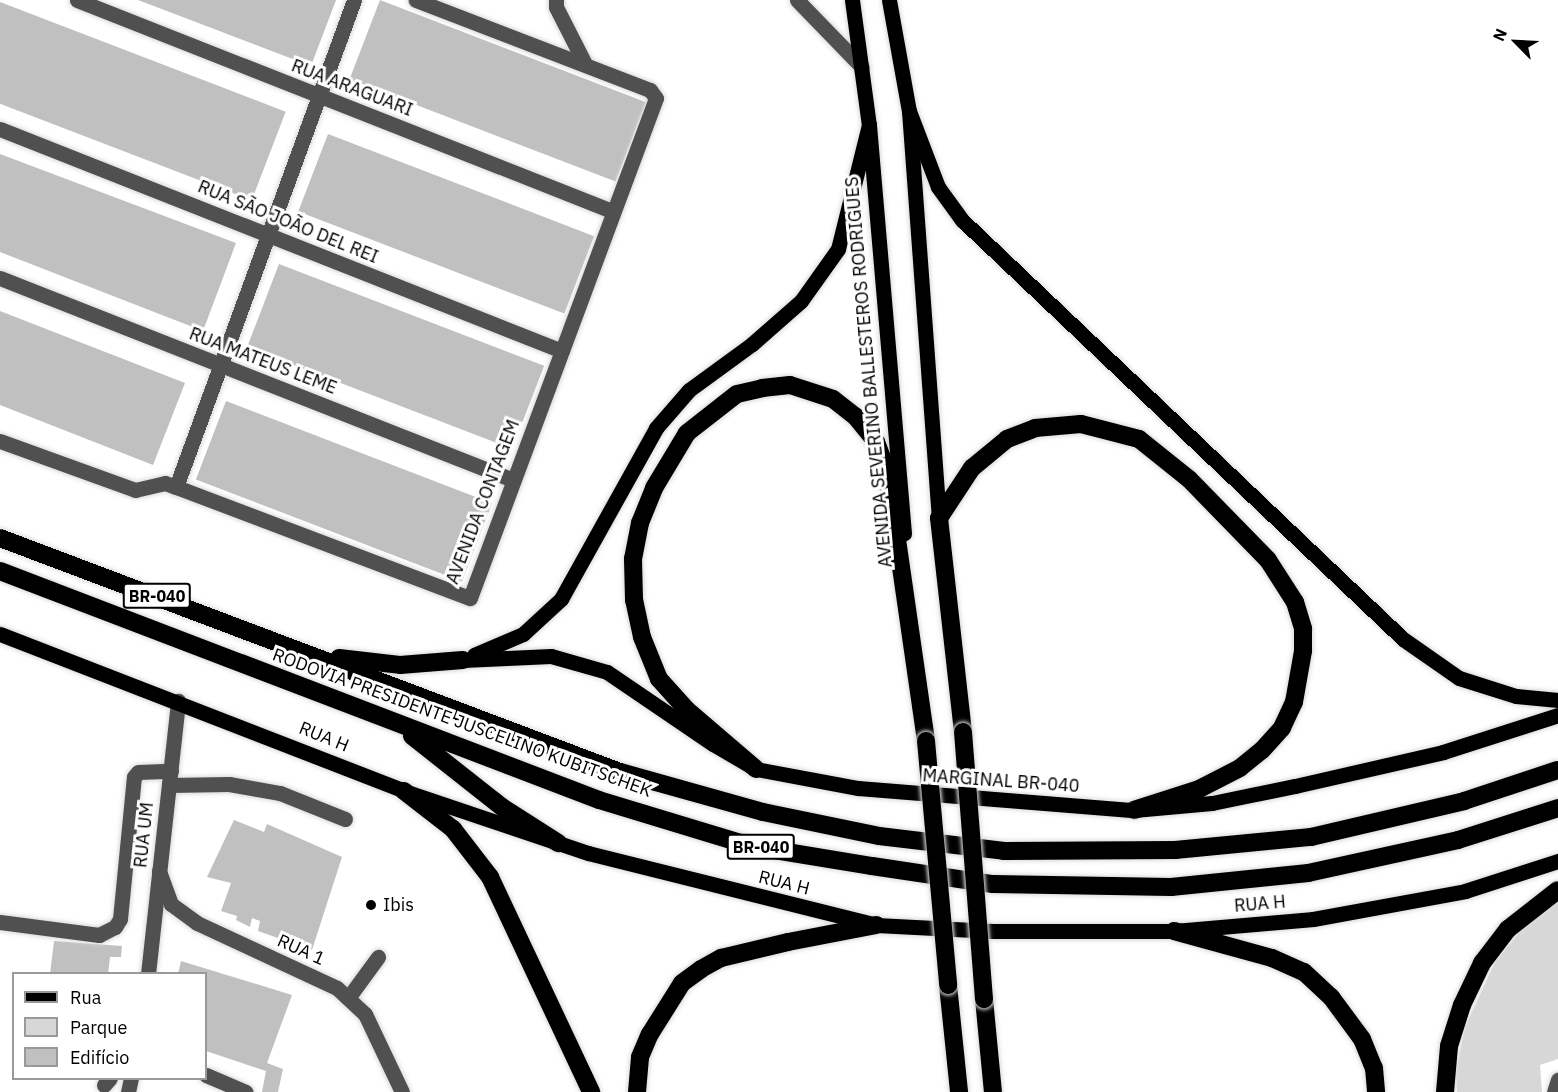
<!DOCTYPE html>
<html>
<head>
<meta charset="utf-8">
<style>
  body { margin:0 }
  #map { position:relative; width:1558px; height:1092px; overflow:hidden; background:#fff; font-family:"IBM Plex Sans",sans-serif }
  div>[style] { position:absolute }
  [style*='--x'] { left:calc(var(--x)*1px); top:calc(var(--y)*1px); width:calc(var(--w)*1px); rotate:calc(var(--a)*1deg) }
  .green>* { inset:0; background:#d7d7d7 }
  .building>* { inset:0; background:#c0c0c0; transform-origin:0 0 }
  .roads { filter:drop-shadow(0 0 2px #dbdbdb) drop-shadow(0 0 2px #dbdbdb) }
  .minor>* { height:15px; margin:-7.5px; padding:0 7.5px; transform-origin:7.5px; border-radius:7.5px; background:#505050 }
  .major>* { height:15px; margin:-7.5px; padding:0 7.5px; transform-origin:7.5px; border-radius:7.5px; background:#000 }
  .highway>* { height:18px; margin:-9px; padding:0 9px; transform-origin:9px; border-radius:9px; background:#000 }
  .bridges { filter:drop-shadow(0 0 2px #dbdbdb) drop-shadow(0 0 2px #dbdbdb) }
  .highway-bridge>* { height:18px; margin:-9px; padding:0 9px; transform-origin:9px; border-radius:9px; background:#000 }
  .dots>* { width:16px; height:16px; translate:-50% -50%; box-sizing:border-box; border:3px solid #fff; border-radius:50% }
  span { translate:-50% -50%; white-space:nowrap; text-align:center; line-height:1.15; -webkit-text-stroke:6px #fff; paint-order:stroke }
  .shield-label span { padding:2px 4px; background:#fff; border:2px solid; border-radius:4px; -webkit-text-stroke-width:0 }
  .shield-label { font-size:16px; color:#000; font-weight:700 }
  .street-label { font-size:18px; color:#000 }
  .poi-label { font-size:18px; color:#000 }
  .left { translate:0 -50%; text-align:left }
  .legend { position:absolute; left:12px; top:972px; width:195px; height:108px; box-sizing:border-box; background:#fff; border:2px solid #999; margin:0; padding:8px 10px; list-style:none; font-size:18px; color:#000 }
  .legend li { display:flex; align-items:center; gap:12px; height:30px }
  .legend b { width:30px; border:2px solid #999 }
  .north { position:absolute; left:1486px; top:12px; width:60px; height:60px; -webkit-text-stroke:4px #fff; paint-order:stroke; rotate:294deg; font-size:16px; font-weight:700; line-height:24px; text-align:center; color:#000 }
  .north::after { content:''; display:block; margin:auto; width:21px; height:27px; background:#000; clip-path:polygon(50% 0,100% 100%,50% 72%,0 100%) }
</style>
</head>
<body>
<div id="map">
  <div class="green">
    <div style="clip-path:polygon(1558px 900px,1558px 1059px,1540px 1065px,1542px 1092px,1457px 1092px,1456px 1071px,1465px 1027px,1495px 962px,1522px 929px)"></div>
  </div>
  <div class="building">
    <div style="clip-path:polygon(138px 0,336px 0,311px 66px)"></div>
    <div style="left:380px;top:0;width:285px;height:85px;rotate:21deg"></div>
    <div style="left:0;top:2px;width:306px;height:95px;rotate:21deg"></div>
    <div style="left:328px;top:134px;width:285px;height:83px;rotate:21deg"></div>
    <div style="clip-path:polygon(0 154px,236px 243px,203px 331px,0 252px)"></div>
    <div style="left:279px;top:264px;width:284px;height:89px;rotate:21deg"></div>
    <div style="clip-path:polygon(0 311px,185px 383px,153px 465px,0 405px)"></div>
    <div style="left:226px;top:401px;width:285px;height:84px;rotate:21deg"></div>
    <div style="clip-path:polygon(234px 820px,264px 832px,267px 824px,342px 857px,312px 950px,258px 931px,260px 921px,252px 918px,250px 927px,236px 920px,237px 916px,221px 911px,231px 883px,207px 877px)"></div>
    <div style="clip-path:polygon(54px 941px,122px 946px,121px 957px,110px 957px,108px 974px,50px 974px)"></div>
    <div style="clip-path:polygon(181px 961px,292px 995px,267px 1063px,283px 1069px,278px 1092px,262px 1092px,266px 1071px,206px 1051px,206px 974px,178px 974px)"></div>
  </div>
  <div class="roads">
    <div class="minor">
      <div style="--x:77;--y:0;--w:575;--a:21.52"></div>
      <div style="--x:556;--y:0;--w:7;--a:90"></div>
      <div style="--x:556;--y:7;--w:64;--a:63"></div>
      <div style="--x:797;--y:0;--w:93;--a:45.9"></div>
      <div style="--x:0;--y:129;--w:604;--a:21.55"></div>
      <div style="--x:0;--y:278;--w:551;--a:21.49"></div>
      <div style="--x:0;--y:441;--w:144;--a:19.9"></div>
      <div style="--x:135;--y:490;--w:31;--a:-13"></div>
      <div style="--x:165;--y:483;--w:12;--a:20"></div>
      <div style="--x:176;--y:487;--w:314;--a:20.7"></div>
      <div style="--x:470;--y:598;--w:533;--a:-69.59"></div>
      <div style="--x:656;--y:98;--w:10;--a:-127"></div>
      <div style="--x:650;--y:90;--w:251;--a:-159"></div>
      <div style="--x:176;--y:487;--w:519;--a:-69.92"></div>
      <div style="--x:169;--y:785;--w:60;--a:-1"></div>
      <div style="--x:229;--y:784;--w:52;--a:10"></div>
      <div style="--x:280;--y:793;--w:70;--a:21.8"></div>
      <div style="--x:159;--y:871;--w:35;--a:70"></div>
      <div style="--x:171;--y:904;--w:32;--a:36"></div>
      <div style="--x:197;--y:923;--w:154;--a:24.9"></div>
      <div style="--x:337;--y:988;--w:38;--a:43"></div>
      <div style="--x:365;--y:1014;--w:86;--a:64.6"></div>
      <div style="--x:0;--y:922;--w:100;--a:7.5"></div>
      <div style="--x:99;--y:935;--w:18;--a:-27"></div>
      <div style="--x:115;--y:927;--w:9;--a:-58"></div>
      <div style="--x:120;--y:919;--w:143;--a:-84.4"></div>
      <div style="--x:134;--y:777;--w:6;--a:-51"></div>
      <div style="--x:138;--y:772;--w:33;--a:-2"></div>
      <div style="--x:148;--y:974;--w:275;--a:-83.7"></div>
      <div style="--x:348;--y:998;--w:51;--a:-53.8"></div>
      <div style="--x:206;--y:1075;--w:43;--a:23"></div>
      <div style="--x:104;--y:1085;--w:9;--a:-49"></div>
      <div style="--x:128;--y:1092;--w:14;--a:-78"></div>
      <div style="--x:1554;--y:1092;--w:13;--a:-72"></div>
    </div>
    <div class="major">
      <div style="--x:852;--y:0;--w:126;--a:82.3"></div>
      <div style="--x:869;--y:125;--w:410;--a:85.1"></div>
      <div style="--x:889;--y:0;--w:113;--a:79.8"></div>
      <div style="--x:909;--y:111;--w:408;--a:85.8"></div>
      <div style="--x:909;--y:111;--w:81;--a:69.1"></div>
      <div style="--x:938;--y:187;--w:41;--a:54"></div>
      <div style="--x:962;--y:220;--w:608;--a:43.53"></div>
      <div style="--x:1403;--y:639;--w:68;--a:34.9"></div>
      <div style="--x:1459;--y:678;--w:60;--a:17.5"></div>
      <div style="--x:1516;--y:696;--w:42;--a:5.4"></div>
      <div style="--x:0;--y:634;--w:433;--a:21.2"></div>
      <div style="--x:404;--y:791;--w:194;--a:18.6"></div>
      <div style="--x:588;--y:853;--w:297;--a:14"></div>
      <div style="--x:876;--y:925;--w:117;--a:2.9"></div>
      <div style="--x:993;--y:931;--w:181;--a:0"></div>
      <div style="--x:1174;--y:931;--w:140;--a:-4.9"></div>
      <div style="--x:1313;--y:919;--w:155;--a:-10.4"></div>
      <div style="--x:1465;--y:891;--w:98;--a:-17.9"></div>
      <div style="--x:474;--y:655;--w:53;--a:-23.2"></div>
      <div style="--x:523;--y:634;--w:52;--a:-42.6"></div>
      <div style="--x:561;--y:599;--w:196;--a:-60.9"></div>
      <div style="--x:656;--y:428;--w:50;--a:-49"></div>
      <div style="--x:689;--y:390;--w:78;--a:-36.1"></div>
      <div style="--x:752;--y:344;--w:65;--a:-41.3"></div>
      <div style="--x:801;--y:301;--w:64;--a:-54.6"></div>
      <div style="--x:838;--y:249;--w:128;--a:-76"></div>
      <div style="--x:463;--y:660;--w:88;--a:-2.6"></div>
      <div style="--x:551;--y:656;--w:58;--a:15.9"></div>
      <div style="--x:607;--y:672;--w:128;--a:34.2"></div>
      <div style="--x:713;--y:744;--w:50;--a:30.2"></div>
      <div style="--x:756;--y:769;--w:104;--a:10.6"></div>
      <div style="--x:858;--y:788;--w:277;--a:4.6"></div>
      <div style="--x:1134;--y:810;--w:78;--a:-5.1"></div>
      <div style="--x:1212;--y:803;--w:85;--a:-11.6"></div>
      <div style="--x:1295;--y:786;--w:152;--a:-12.9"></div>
      <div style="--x:1443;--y:752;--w:121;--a:-17.8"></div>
    </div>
    <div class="highway">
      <div style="--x:0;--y:538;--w:663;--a:20.68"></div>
      <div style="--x:620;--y:772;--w:148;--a:15.6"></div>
      <div style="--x:763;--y:812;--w:118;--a:11.7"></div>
      <div style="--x:879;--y:836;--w:126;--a:6.8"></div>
      <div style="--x:1004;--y:851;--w:171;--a:-0.3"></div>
      <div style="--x:1175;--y:850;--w:137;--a:-5.5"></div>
      <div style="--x:1311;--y:837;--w:157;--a:-13.2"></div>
      <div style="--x:1464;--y:801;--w:99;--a:-18.3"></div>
      <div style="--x:0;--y:571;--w:641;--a:20.92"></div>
      <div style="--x:599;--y:800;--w:158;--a:16.9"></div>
      <div style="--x:750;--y:846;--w:124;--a:9.3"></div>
      <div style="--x:872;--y:866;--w:122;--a:8.5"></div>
      <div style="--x:993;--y:884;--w:178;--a:1"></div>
      <div style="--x:1171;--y:887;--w:138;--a:-5.8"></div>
      <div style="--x:1308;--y:873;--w:154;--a:-12.4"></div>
      <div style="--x:1458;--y:840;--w:105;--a:-17.7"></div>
      <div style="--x:339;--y:658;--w:61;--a:6.5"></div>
      <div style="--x:400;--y:665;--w:63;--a:-4.5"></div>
      <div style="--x:963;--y:732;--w:215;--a:-96.4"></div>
      <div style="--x:939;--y:518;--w:60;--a:-56.6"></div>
      <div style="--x:972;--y:468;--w:45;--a:-39.6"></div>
      <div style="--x:1007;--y:439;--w:30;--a:-21"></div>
      <div style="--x:1035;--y:428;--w:46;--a:-5"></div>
      <div style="--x:1081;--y:424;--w:60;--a:14.5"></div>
      <div style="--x:1139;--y:439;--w:64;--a:38.7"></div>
      <div style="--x:1189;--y:479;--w:113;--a:45.7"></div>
      <div style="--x:1268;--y:560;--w:50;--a:57.3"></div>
      <div style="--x:1295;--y:602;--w:28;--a:73"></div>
      <div style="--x:1303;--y:629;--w:22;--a:90"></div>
      <div style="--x:1303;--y:651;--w:52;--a:100"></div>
      <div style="--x:1294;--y:702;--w:29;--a:115"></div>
      <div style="--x:1282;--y:728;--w:30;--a:132"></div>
      <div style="--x:1262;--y:750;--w:28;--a:141"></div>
      <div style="--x:1240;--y:768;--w:46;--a:152.9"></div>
      <div style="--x:1199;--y:789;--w:68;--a:162.1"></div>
      <div style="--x:412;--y:736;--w:115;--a:38.3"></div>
      <div style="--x:502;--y:807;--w:67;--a:32.7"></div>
      <div style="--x:756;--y:769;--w:91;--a:-139.5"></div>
      <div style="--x:687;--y:710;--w:42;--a:-132.1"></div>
      <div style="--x:659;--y:679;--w:45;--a:-112"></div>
      <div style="--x:642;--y:637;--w:38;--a:-102"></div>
      <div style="--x:634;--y:600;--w:41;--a:-91.4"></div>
      <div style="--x:633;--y:559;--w:37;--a:-79"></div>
      <div style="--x:640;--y:523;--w:38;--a:-68"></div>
      <div style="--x:654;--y:488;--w:64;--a:-59"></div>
      <div style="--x:687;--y:433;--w:63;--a:-38"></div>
      <div style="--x:737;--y:394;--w:26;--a:-13"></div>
      <div style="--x:762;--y:388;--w:28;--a:-6"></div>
      <div style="--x:790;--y:385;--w:45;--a:18"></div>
      <div style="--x:833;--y:399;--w:29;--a:38"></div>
      <div style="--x:856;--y:417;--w:32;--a:51"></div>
      <div style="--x:876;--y:442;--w:30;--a:69"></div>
      <div style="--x:887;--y:470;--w:274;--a:81.8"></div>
      <div style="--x:404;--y:791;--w:62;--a:37.8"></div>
      <div style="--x:453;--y:829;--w:61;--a:52.4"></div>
      <div style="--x:490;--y:877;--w:238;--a:64.8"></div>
      <div style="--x:1174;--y:931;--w:102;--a:15.4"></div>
      <div style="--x:1272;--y:958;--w:35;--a:24"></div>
      <div style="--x:1304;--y:972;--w:37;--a:43"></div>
      <div style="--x:1331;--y:997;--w:52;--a:53.6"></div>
      <div style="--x:1362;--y:1039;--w:31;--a:68"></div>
      <div style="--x:1374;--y:1068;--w:24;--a:85"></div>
      <div style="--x:948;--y:985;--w:108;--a:84.1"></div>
      <div style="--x:984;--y:999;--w:93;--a:84.5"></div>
      <div style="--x:637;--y:1092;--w:35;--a:-85"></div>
      <div style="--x:640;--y:1057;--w:25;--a:-67"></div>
      <div style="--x:650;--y:1034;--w:60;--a:-57.9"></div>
      <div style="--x:682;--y:983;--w:24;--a:-36"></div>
      <div style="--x:701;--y:969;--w:23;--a:-29"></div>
      <div style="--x:721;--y:958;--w:69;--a:-13.4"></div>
      <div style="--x:788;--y:942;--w:90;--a:-10.9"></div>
      <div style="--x:1445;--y:1092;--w:46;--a:-85"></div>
      <div style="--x:1449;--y:1046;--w:43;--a:-72.4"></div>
      <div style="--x:1462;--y:1005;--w:47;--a:-64.5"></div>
      <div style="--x:1482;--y:963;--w:43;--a:-52.6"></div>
      <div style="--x:1508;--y:929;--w:63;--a:-38"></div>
    </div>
  </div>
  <div class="bridges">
    <div class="highway-bridge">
      <div style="--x:963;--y:732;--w:268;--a:85.5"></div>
      <div style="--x:926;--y:741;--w:245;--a:84.8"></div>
    </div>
  </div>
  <div class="dots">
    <div style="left:371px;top:905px;background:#000"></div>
  </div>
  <div class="shield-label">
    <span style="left:157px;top:596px">BR-040</span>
    <span style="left:761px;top:847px">BR-040</span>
  </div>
  <div class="street-label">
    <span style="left:352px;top:88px;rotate:21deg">RUA ARAGUARI</span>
    <span style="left:288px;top:222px;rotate:22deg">RUA SÃO JOÃO DEL REI</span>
    <span style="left:263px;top:361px;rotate:21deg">RUA MATEUS LEME</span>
    <span style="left:869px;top:372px;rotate:-95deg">AVENIDA SEVERINO BALLESTEROS RODRIGUES</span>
    <span style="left:483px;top:502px;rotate:-69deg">AVENIDA CONTAGEM</span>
    <span style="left:462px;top:723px;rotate:20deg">RODOVIA PRESIDENTE JUSCELINO KUBITSCHEK</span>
    <span style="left:324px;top:737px;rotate:22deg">RUA H</span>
    <span style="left:1001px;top:781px;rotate:4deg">MARGINAL BR-040</span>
    <span style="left:144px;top:835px;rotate:-84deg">RUA UM</span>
    <span style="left:784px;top:883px;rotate:14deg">RUA H</span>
    <span style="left:1260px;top:904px;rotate:-5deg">RUA H</span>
    <span style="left:301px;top:950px;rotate:24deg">RUA 1</span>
  </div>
  <div class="poi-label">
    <span class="left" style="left:383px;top:905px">Ibis</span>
  </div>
  <ul class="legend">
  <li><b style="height:8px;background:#000"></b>Rua</li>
  <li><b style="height:16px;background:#d7d7d7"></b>Parque</li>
  <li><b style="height:16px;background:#c0c0c0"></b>Edifício</li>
  </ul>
  <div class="north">N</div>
</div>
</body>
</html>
